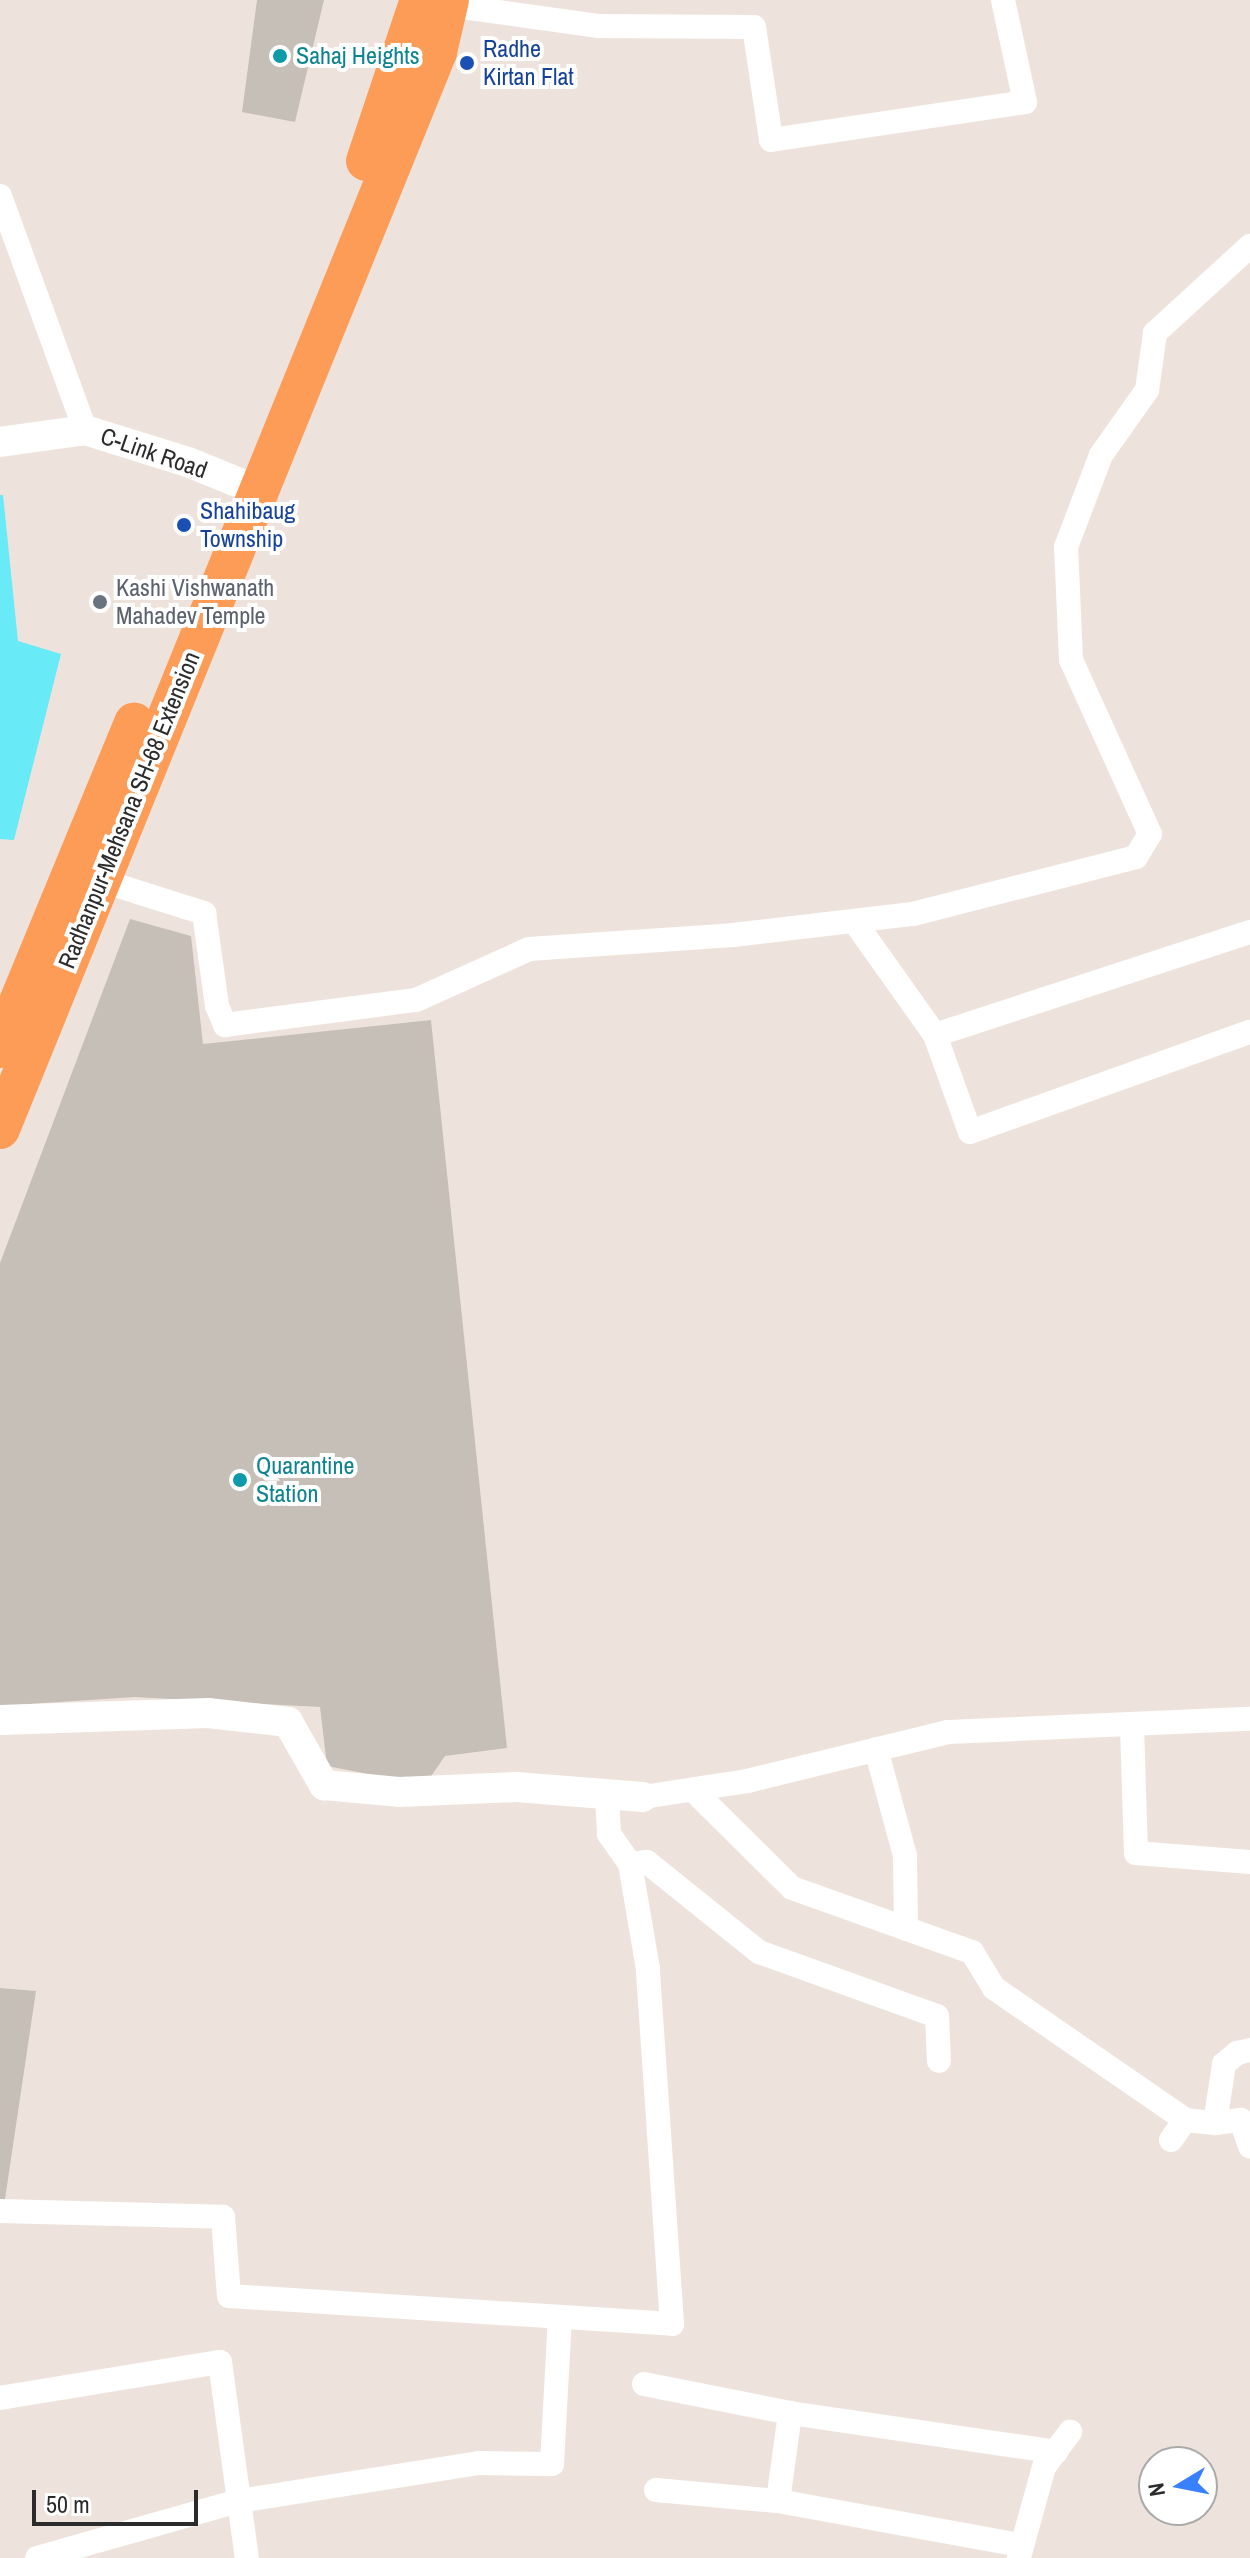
<!DOCTYPE html>
<html>
<head>
<meta charset="utf-8">
<style>
  body { margin:0 }
  #map { position:relative; width:1250px; height:2558px; overflow:hidden; background:#eee3dc; font-family:"Archivo Narrow",sans-serif }
  div>[style] { position:absolute }
  [style*='--x'] { left:calc(var(--x)*1px); top:calc(var(--y)*1px); width:calc(var(--w)*1px); rotate:calc(var(--a)*1deg) }
  .water>* { inset:0; background:#68eaf7 }
  .building>* { inset:0; background:#c6bfb8 }
  .minor>* { height:24px; margin:-12px; padding:0 12px; transform-origin:12px; border-radius:12px; background:#fff }
  .tertiary>* { height:30px; margin:-15px; padding:0 15px; transform-origin:15px; border-radius:15px; background:#fff }
  .trunk>* { height:40px; margin:-20px; padding:0 20px; transform-origin:20px; border-radius:20px; background:#fc9c56 }
  .dots>* { width:22px; height:22px; translate:-50% -50%; box-sizing:border-box; border:4px solid #fff; border-radius:50% }
  span { translate:-50% -50%; white-space:nowrap; text-align:center; line-height:1.15; -webkit-text-stroke:8px #fff; paint-order:stroke }
  .transit-label { font-size:24px; color:#164399 }
  .left { translate:0 -50%; text-align:left }
  .culture-label { font-size:24px; color:#0d838f }
  .street-label { font-size:24px; color:#2b2b2b }
  .worship-label { font-size:24px; color:#5b616d }
  .north { position:absolute; left:1138px; top:2446px; width:80px; height:80px; box-sizing:border-box; background:#fff; border:2px solid #aaa; border-radius:50%; rotate:260deg; font-size:22px; font-weight:700; line-height:32px; text-align:center; color:#2b2b2b }
  .north::after { content:''; display:block; margin:auto; width:28px; height:36px; background:#3880ff; clip-path:polygon(50% 0,100% 100%,50% 72%,0 100%) }
  .scale { position:absolute; left:32px; top:2490px; width:166px; height:36px; box-sizing:border-box; border:4px solid #2b2b2b; border-top:0; padding-left:10px; font-size:24px; line-height:28px; white-space:nowrap; color:#2b2b2b; -webkit-text-stroke:6px #fff; paint-order:stroke }
</style>
</head>
<body>
<div id="map">
  <div class="water">
    <div style="clip-path:polygon(0 495px,3px 495px,18px 641px,61px 654px,14px 840px,0 839px)"></div>
  </div>
  <div class="building">
    <div style="clip-path:polygon(257px 0,324px 0,295px 122px,242px 112px)"></div>
    <div style="clip-path:polygon(130px 919px,191px 936px,203px 1044px,431px 1020px,507px 1748px,445px 1756px,425px 1785px,327px 1766px,320px 1707px,134px 1697px,0 1706px,0 1263px)"></div>
    <div style="clip-path:polygon(0 1988px,36px 1991px,4px 2206px,0 2206px)"></div>
  </div>
  <div class="minor">
    <div style="--x:448;--y:5;--w:153;--a:7.9"></div>
    <div style="--x:600;--y:26;--w:154;--a:0.4"></div>
    <div style="--x:754;--y:27;--w:114;--a:81.4"></div>
    <div style="--x:771;--y:140;--w:257;--a:-8.5"></div>
    <div style="--x:1025;--y:102;--w:104;--a:-102.2"></div>
    <div style="--x:0;--y:196;--w:249;--a:70"></div>
    <div style="--x:90;--y:877;--w:120;--a:17.5"></div>
    <div style="--x:204;--y:913;--w:94;--a:82"></div>
    <div style="--x:217;--y:1006;--w:21;--a:67"></div>
    <div style="--x:225;--y:1025;--w:193;--a:-7.5"></div>
    <div style="--x:416;--y:1000;--w:124;--a:-24.3"></div>
    <div style="--x:529;--y:949;--w:204;--a:-3.9"></div>
    <div style="--x:733;--y:935;--w:181;--a:-6.7"></div>
    <div style="--x:913;--y:914;--w:230;--a:-14.3"></div>
    <div style="--x:1136;--y:857;--w:27;--a:-59"></div>
    <div style="--x:1150;--y:834;--w:191;--a:-114.4"></div>
    <div style="--x:1071;--y:660;--w:113;--a:-92.5"></div>
    <div style="--x:1066;--y:547;--w:98;--a:-69.2"></div>
    <div style="--x:1101;--y:455;--w:80;--a:-54.7"></div>
    <div style="--x:1147;--y:390;--w:58;--a:-82"></div>
    <div style="--x:1155;--y:333;--w:129;--a:-42.5"></div>
    <div style="--x:854;--y:921;--w:140;--a:54.6"></div>
    <div style="--x:1250;--y:932;--w:331;--a:161.9"></div>
    <div style="--x:935;--y:1035;--w:103;--a:70.2"></div>
    <div style="--x:970;--y:1132;--w:297;--a:-19.7"></div>
    <div style="--x:1132;--y:1726;--w:127;--a:88.2"></div>
    <div style="--x:1136;--y:1853;--w:114;--a:4.5"></div>
    <div style="--x:876;--y:1749;--w:111;--a:74.8"></div>
    <div style="--x:905;--y:1856;--w:73;--a:89.2"></div>
    <div style="--x:693;--y:1790;--w:139;--a:44.7"></div>
    <div style="--x:792;--y:1888;--w:191;--a:19.6"></div>
    <div style="--x:972;--y:1952;--w:42;--a:58.6"></div>
    <div style="--x:994;--y:1988;--w:232;--a:34.6"></div>
    <div style="--x:1185;--y:2120;--w:30;--a:6"></div>
    <div style="--x:1215;--y:2123;--w:60;--a:-81.3"></div>
    <div style="--x:1224;--y:2064;--w:17;--a:-40"></div>
    <div style="--x:1237;--y:2053;--w:13;--a:-13"></div>
    <div style="--x:643;--y:1797;--w:105;--a:-8.7"></div>
    <div style="--x:747;--y:1781;--w:207;--a:-13.7"></div>
    <div style="--x:948;--y:1732;--w:302;--a:-2.5"></div>
    <div style="--x:630;--y:1864;--w:17;--a:-7"></div>
    <div style="--x:647;--y:1862;--w:144;--a:38.8"></div>
    <div style="--x:759;--y:1952;--w:189;--a:19.8"></div>
    <div style="--x:937;--y:2016;--w:45;--a:87.5"></div>
    <div style="--x:1215;--y:2123;--w:26;--a:-7"></div>
    <div style="--x:1241;--y:2120;--w:28;--a:71"></div>
    <div style="--x:1171;--y:2140;--w:24;--a:-55"></div>
    <div style="--x:0;--y:2211;--w:223;--a:1.5"></div>
    <div style="--x:223;--y:2217;--w:79;--a:85.7"></div>
    <div style="--x:229;--y:2296;--w:444;--a:3.6"></div>
    <div style="--x:672;--y:2324;--w:356;--a:-93.9"></div>
    <div style="--x:648;--y:1969;--w:107;--a:-99.7"></div>
    <div style="--x:630;--y:1864;--w:37;--a:-125"></div>
    <div style="--x:609;--y:1834;--w:37;--a:-93"></div>
    <div style="--x:644;--y:2384;--w:149;--a:11.2"></div>
    <div style="--x:0;--y:2398;--w:223;--a:-9.3"></div>
    <div style="--x:220;--y:2362;--w:198;--a:82.2"></div>
    <div style="--x:656;--y:2490;--w:122;--a:5.2"></div>
    <div style="--x:1020;--y:2545;--w:246;--a:-169.7"></div>
    <div style="--x:778;--y:2501;--w:89;--a:-82.2"></div>
    <div style="--x:790;--y:2413;--w:269;--a:8.3"></div>
    <div style="--x:1019;--y:2557;--w:93;--a:-74.5"></div>
    <div style="--x:1044;--y:2467;--w:44;--a:-53.4"></div>
    <div style="--x:37;--y:2558;--w:210;--a:-15.8"></div>
    <div style="--x:239;--y:2501;--w:243;--a:-9"></div>
    <div style="--x:479;--y:2463;--w:73;--a:0.8"></div>
    <div style="--x:552;--y:2464;--w:147;--a:-86.9"></div>
  </div>
  <div class="tertiary">
    <div style="--x:0;--y:442;--w:86;--a:-8"></div>
    <div style="--x:85;--y:430;--w:108;--a:17.3"></div>
    <div style="--x:188;--y:462;--w:77;--a:22.2"></div>
    <div style="--x:0;--y:1720;--w:208;--a:-1.9"></div>
    <div style="--x:208;--y:1713;--w:81;--a:6.4"></div>
    <div style="--x:288;--y:1722;--w:73;--a:60.3"></div>
    <div style="--x:324;--y:1785;--w:75;--a:5.3"></div>
    <div style="--x:399;--y:1792;--w:117;--a:-2.4"></div>
    <div style="--x:516;--y:1787;--w:127;--a:4.5"></div>
  </div>
  <div class="trunk">
    <div style="--x:366;--y:161;--w:170;--a:-71.5"></div>
    <div style="--x:0;--y:1048;--w:352;--a:-67.6"></div>
    <div style="--x:0;--y:1129;--w:1162;--a:-67.91"></div>
    <div style="--x:437;--y:52;--w:53;--a:-77"></div>
  </div>
  <div class="dots">
    <div style="left:280px;top:56px;background:#0f9aa8"></div>
    <div style="left:467px;top:63px;background:#1a4fb4"></div>
    <div style="left:184px;top:525px;background:#1a4fb4"></div>
    <div style="left:100px;top:602px;background:#6b7280"></div>
    <div style="left:240px;top:1480px;background:#0f9aa8"></div>
  </div>
  <div class="transit-label">
    <span class="left" style="left:483px;top:63px">Radhe<br>Kirtan Flat</span>
    <span class="left" style="left:200px;top:525px">Shahibaug<br>Township</span>
  </div>
  <div class="culture-label">
    <span class="left" style="left:296px;top:56px">Sahaj Heights</span>
    <span class="left" style="left:256px;top:1480px">Quarantine<br>Station</span>
  </div>
  <div class="street-label">
    <span style="left:154px;top:453px;rotate:19deg">C-Link Road</span>
    <span style="left:129px;top:810px;rotate:-68deg">Radhanpur-Mehsana SH-68 Extension</span>
  </div>
  <div class="worship-label">
    <span class="left" style="left:116px;top:602px">Kashi Vishwanath<br>Mahadev Temple</span>
  </div>
  <div class="north">N</div>
  <div class="scale">50 m</div>
</div>
</body>
</html>
